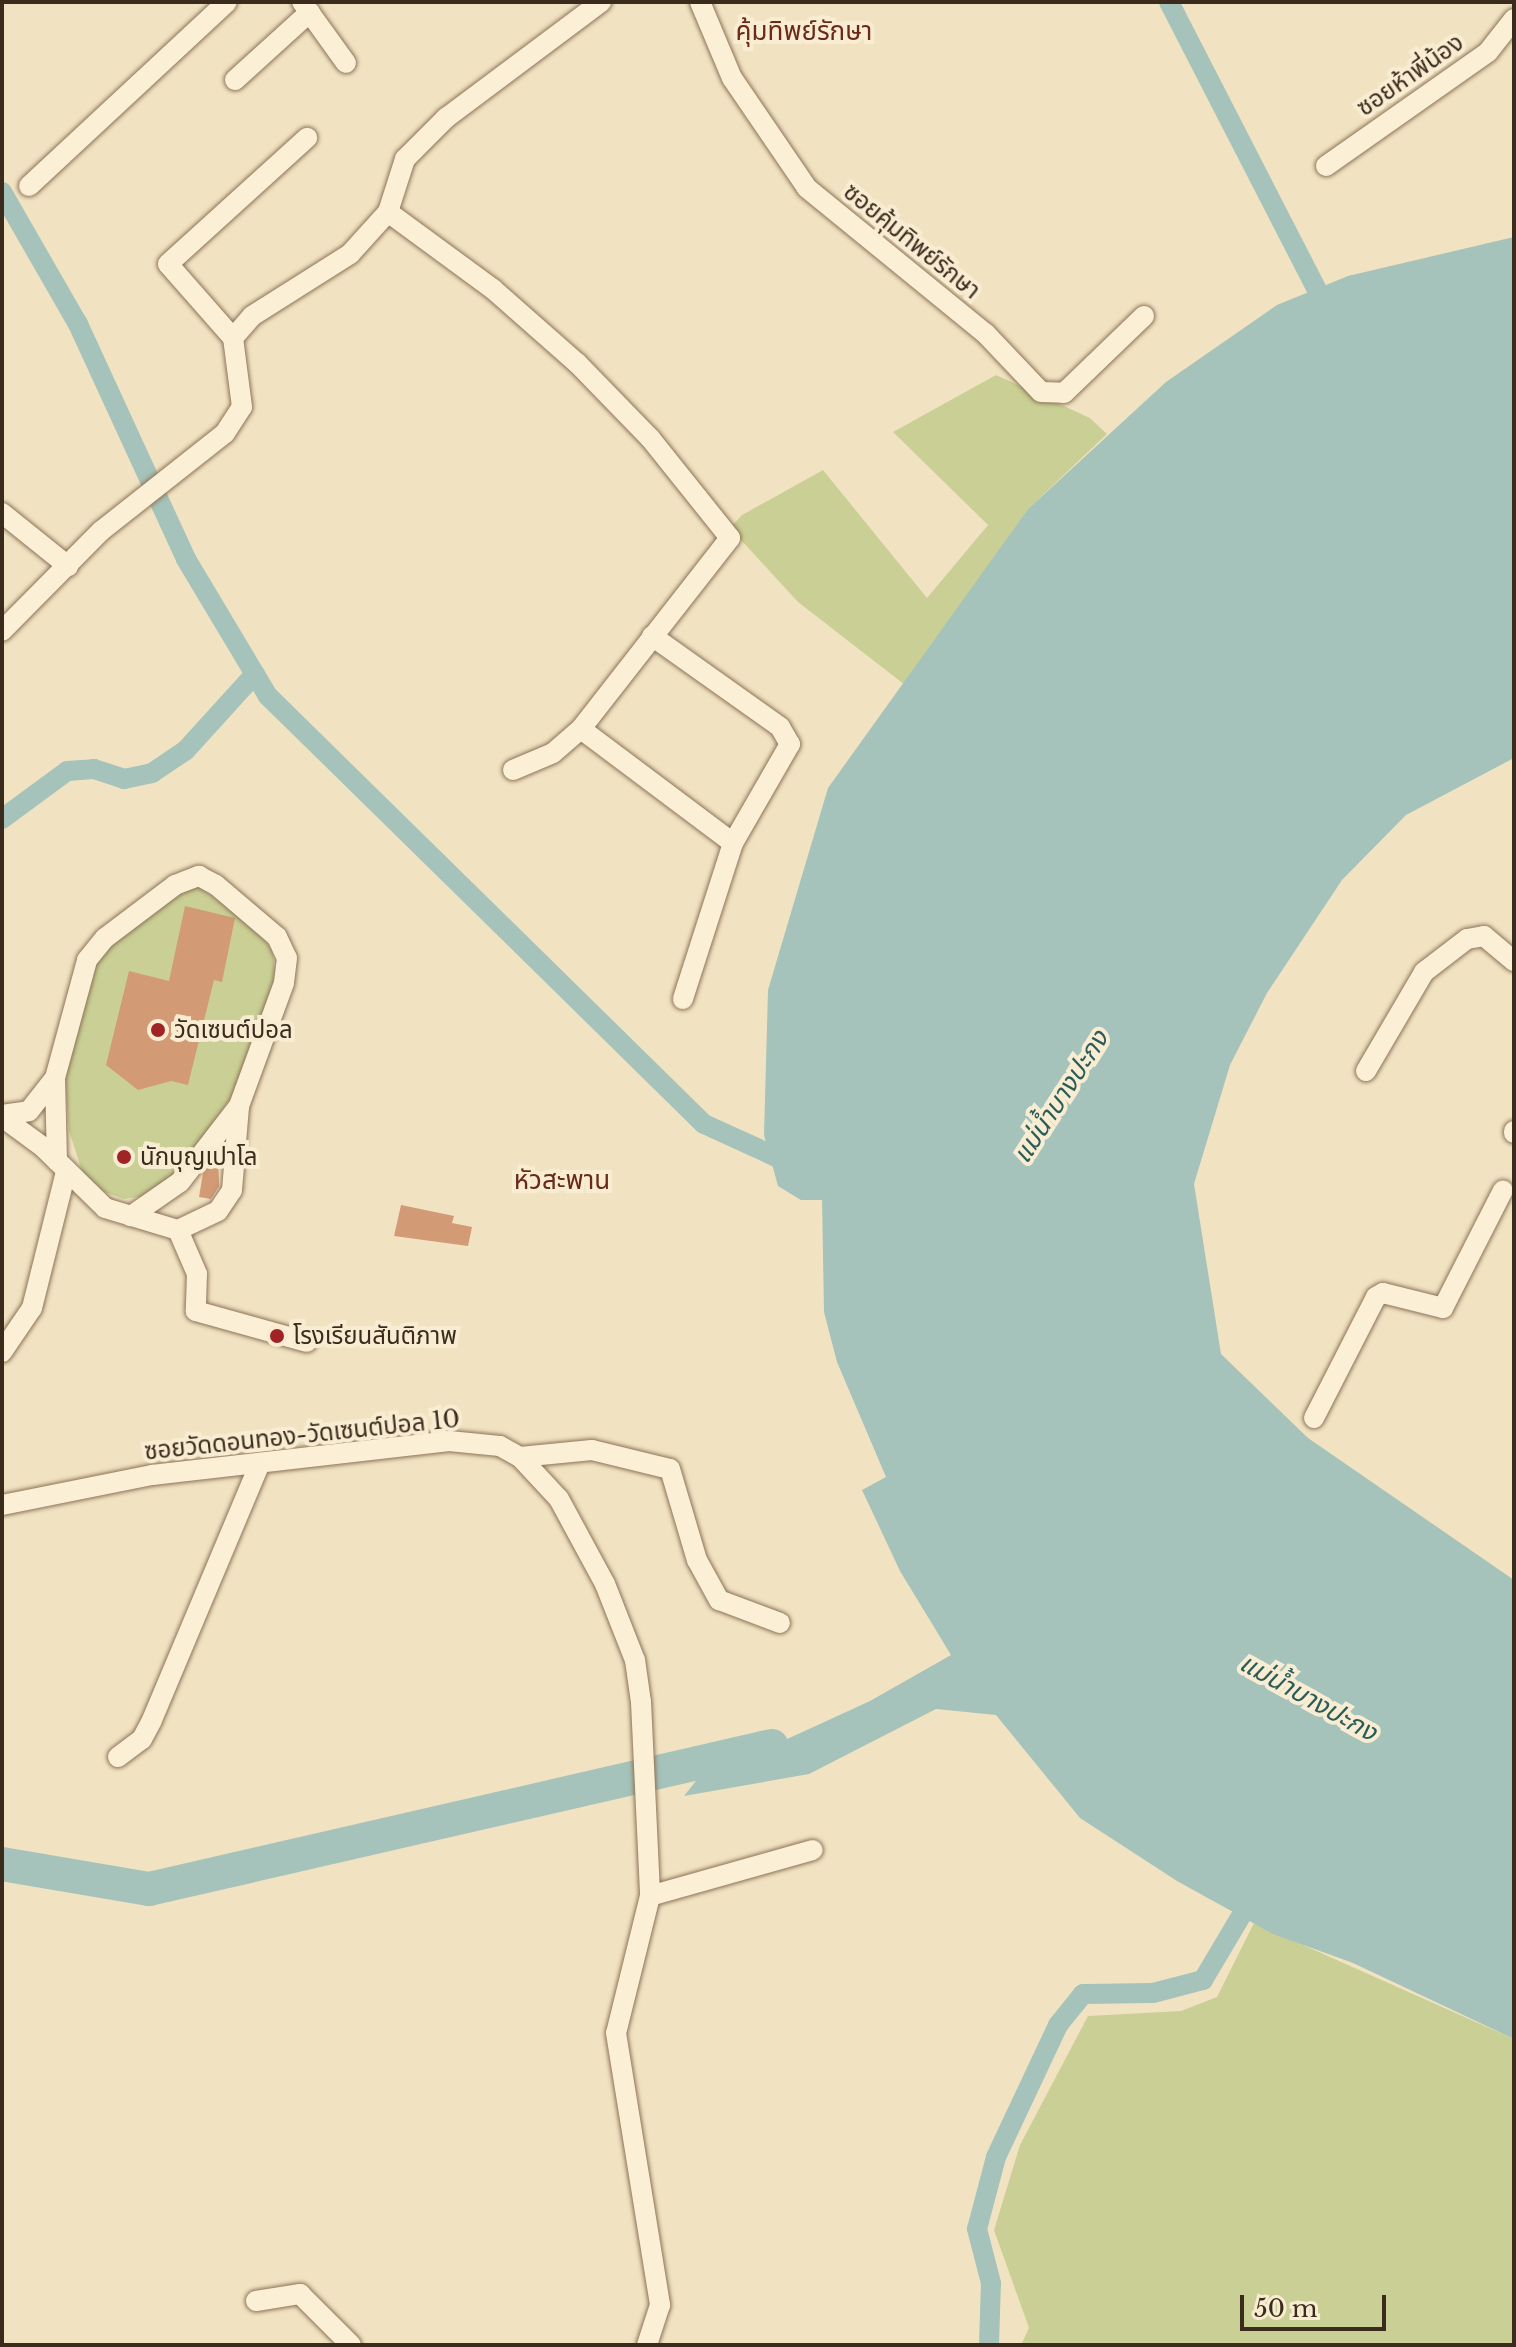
<!DOCTYPE html>
<html>
<head>
<meta charset="utf-8">
<style>
  body { margin:0 }
  #map { position:relative; width:1516px; height:2347px; overflow:hidden; background:#f1e3c2; font-family:"Libre Baskerville","Noto Sans Thai",serif }
  div>[style] { position:absolute }
  [style*='--x'] { left:calc(var(--x)*1px); top:calc(var(--y)*1px); width:calc(var(--w)*1px); rotate:calc(var(--a)*1deg) }
  .green>* { inset:0; background:#cad095 }
  .water>* { inset:0; background:#a5c3ba }
  .canal>* { height:20px; margin:-10px; padding:0 10px; transform-origin:10px; border-radius:10px; background:#a5c3ba }
  .river>* { height:34px; margin:-17px; padding:0 17px; transform-origin:17px; border-radius:17px; background:#a5c3ba }
  .building>* { inset:0; background:#d29b75 }
  .roads { filter:drop-shadow(0 0 2px #8d7358) drop-shadow(0 0 2px #8d7358) }
  .minor>* { height:20px; margin:-10px; padding:0 10px; transform-origin:10px; border-radius:10px; background:#fbf0d6 }
  .dots>* { width:22px; height:22px; translate:-50% -50%; box-sizing:border-box; border:4px solid #f8edd2; border-radius:50% }
  span { translate:-50% -50%; white-space:nowrap; text-align:center; line-height:1.15; -webkit-text-stroke:8px #f8edd2; paint-order:stroke }
  .street-label { font-size:24px; color:#3b2b1d }
  .poi-label { font-size:24px; color:#3b2b1d }
  .left { translate:0 -50%; text-align:left }
  .neighbourhood-label { font-size:26px; color:#6b2919 }
  .water-label { font-size:26px; color:#2b5c58; font-style:italic }
  .frame { position:absolute; inset:0; border:4px solid #3b2b1d; pointer-events:none }
  .scale { position:absolute; left:1240px; top:2295px; width:146px; height:36px; box-sizing:border-box; border:4px solid #3b2b1d; border-top:0; padding-left:10px; font-size:24px; line-height:28px; white-space:nowrap; color:#3b2b1d; -webkit-text-stroke:6px #f8edd2; paint-order:stroke }
</style>
</head>
<body>
<div id="map">
  <div class="green">
    <div style="clip-path:polygon(996px 375px,1090px 418px,1107px 434px,1028px 509px,905px 685px,798px 602px,730px 528px,742px 515px,823px 470px,927px 598px,988px 525px,893px 432px)"></div>
    <div style="clip-path:polygon(194px 884px,248px 921px,272px 950px,276px 978px,236px 1090px,179px 1171px,150px 1195px,124px 1199px,99px 1190px,83px 1174px,69px 1131px,65px 1074px,76px 1005px,107px 944px,178px 889px)"></div>
    <div style="clip-path:polygon(1254px 1923px,1514px 2039px,1514px 2345px,1021px 2345px,1029px 2328px,994px 2230px,1020px 2145px,1088px 2016px,1181px 2011px,1217px 1997px)"></div>
  </div>
  <div class="water">
    <div style="clip-path:polygon(1514px 237px,1514px 758px,1406px 815px,1342px 880px,1267px 993px,1230px 1065px,1194px 1184px,1221px 1354px,1308px 1438px,1514px 1580px,1514px 2039px,1353px 1963px,1273px 1934px,1177px 1881px,1080px 1818px,996px 1715px,936px 1709px,809px 1774px,684px 1796px,714px 1758px,772px 1746px,870px 1701px,951px 1655px,900px 1571px,862px 1490px,886px 1477px,837px 1362px,824px 1312px,822px 1200px,801px 1200px,778px 1186px,764px 1135px,768px 990px,828px 788px,1028px 509px,1166px 382px,1277px 305px,1348px 276px)"></div>
  </div>
  <div class="canal">
    <div style="--x:1169;--y:2;--w:348;--a:62.8"></div>
    <div style="--x:2;--y:192;--w:152;--a:60.1"></div>
    <div style="--x:78;--y:324;--w:259;--a:65.3"></div>
    <div style="--x:186;--y:559;--w:160;--a:59.1"></div>
    <div style="--x:268;--y:696;--w:611;--a:44.47"></div>
    <div style="--x:704;--y:1124;--w:99;--a:24.5"></div>
    <div style="--x:2;--y:819;--w:81;--a:-36.4"></div>
    <div style="--x:67;--y:771;--w:27;--a:-4"></div>
    <div style="--x:94;--y:769;--w:32;--a:18"></div>
    <div style="--x:124;--y:779;--w:29;--a:-12"></div>
    <div style="--x:152;--y:773;--w:40;--a:-34"></div>
    <div style="--x:185;--y:751;--w:104;--a:-47.7"></div>
    <div style="--x:989;--y:2345;--w:62;--a:-88.2"></div>
    <div style="--x:991;--y:2283;--w:56;--a:-104.5"></div>
    <div style="--x:977;--y:2229;--w:74;--a:-75.2"></div>
    <div style="--x:996;--y:2157;--w:146;--a:-64.8"></div>
    <div style="--x:1058;--y:2025;--w:40;--a:-51"></div>
    <div style="--x:1083;--y:1994;--w:70;--a:-0.8"></div>
    <div style="--x:1153;--y:1993;--w:52;--a:-14.6"></div>
    <div style="--x:1203;--y:1980;--w:100;--a:-59.3"></div>
  </div>
  <div class="river">
    <div style="--x:2;--y:1864;--w:149;--a:9.7"></div>
    <div style="--x:149;--y:1889;--w:639;--a:-12.93"></div>
  </div>
  <div class="building">
    <div style="clip-path:polygon(185px 906px,235px 918px,222px 982px,214px 980px,188px 1085px,171px 1081px,138px 1090px,106px 1065px,129px 971px,169px 981px)"></div>
    <div style="clip-path:polygon(218px 1154px,219px 1186px,211px 1199px,199px 1197px,203px 1173px)"></div>
    <div style="clip-path:polygon(401px 1205px,454px 1216px,452px 1223px,472px 1227px,468px 1246px,394px 1236px)"></div>
  </div>
  <div class="roads">
    <div class="minor">
      <div style="--x:302;--y:2;--w:75;--a:54.2"></div>
      <div style="--x:700;--y:2;--w:82;--a:67.2"></div>
      <div style="--x:732;--y:78;--w:133;--a:55.7"></div>
      <div style="--x:807;--y:188;--w:230;--a:39.2"></div>
      <div style="--x:985;--y:333;--w:81;--a:46.5"></div>
      <div style="--x:1041;--y:392;--w:23;--a:2"></div>
      <div style="--x:1064;--y:393;--w:111;--a:-43.9"></div>
      <div style="--x:235;--y:80;--w:101;--a:-42.2"></div>
      <div style="--x:1326;--y:166;--w:198;--a:-35.1"></div>
      <div style="--x:1488;--y:52;--w:42;--a:-51.8"></div>
      <div style="--x:29;--y:186;--w:270;--a:-42.9"></div>
      <div style="--x:388;--y:212;--w:130;--a:36.3"></div>
      <div style="--x:493;--y:289;--w:112;--a:41.4"></div>
      <div style="--x:577;--y:363;--w:105;--a:45.8"></div>
      <div style="--x:650;--y:438;--w:128;--a:51.3"></div>
      <div style="--x:730;--y:538;--w:242;--a:128"></div>
      <div style="--x:581;--y:729;--w:190;--a:36.9"></div>
      <div style="--x:233;--y:338;--w:98;--a:-131.3"></div>
      <div style="--x:168;--y:264;--w:188;--a:-42.2"></div>
      <div style="--x:2;--y:513;--w:85;--a:38.8"></div>
      <div style="--x:2;--y:631;--w:141;--a:-45.3"></div>
      <div style="--x:101;--y:531;--w:158;--a:-38.3"></div>
      <div style="--x:225;--y:433;--w:31;--a:-57"></div>
      <div style="--x:242;--y:407;--w:70;--a:-97.4"></div>
      <div style="--x:233;--y:338;--w:29;--a:-49"></div>
      <div style="--x:252;--y:316;--w:116;--a:-32.3"></div>
      <div style="--x:350;--y:254;--w:57;--a:-47.9"></div>
      <div style="--x:388;--y:212;--w:56;--a:-72.2"></div>
      <div style="--x:405;--y:159;--w:58;--a:-45"></div>
      <div style="--x:446;--y:118;--w:194;--a:-36.8"></div>
      <div style="--x:652;--y:636;--w:157;--a:35.4"></div>
      <div style="--x:780;--y:727;--w:20;--a:60"></div>
      <div style="--x:790;--y:744;--w:114;--a:119.9"></div>
      <div style="--x:733;--y:843;--w:164;--a:107.8"></div>
      <div style="--x:513;--y:770;--w:43;--a:-23"></div>
      <div style="--x:553;--y:753;--w:37;--a:-41"></div>
      <div style="--x:1366;--y:1071;--w:115;--a:-59.6"></div>
      <div style="--x:1424;--y:972;--w:54;--a:-37.5"></div>
      <div style="--x:1467;--y:939;--w:17;--a:-10"></div>
      <div style="--x:1484;--y:936;--w:39;--a:40"></div>
      <div style="--x:2;--y:1115;--w:27;--a:-8"></div>
      <div style="--x:29;--y:1111;--w:42;--a:-51.8"></div>
      <div style="--x:2;--y:1117;--w:51;--a:36.2"></div>
      <div style="--x:43;--y:1147;--w:87;--a:44.5"></div>
      <div style="--x:105;--y:1208;--w:76;--a:16.8"></div>
      <div style="--x:178;--y:1230;--w:44;--a:-25.4"></div>
      <div style="--x:218;--y:1211;--w:25;--a:-56"></div>
      <div style="--x:232;--y:1190;--w:84;--a:-85.2"></div>
      <div style="--x:1514;--y:1131;--w:2;--a:90"></div>
      <div style="--x:57;--y:1161;--w:83;--a:-91.4"></div>
      <div style="--x:55;--y:1078;--w:122;--a:-74.8"></div>
      <div style="--x:87;--y:960;--w:28;--a:-51"></div>
      <div style="--x:105;--y:938;--w:88;--a:-37.1"></div>
      <div style="--x:175;--y:885;--w:26;--a:-21"></div>
      <div style="--x:199;--y:876;--w:19;--a:28"></div>
      <div style="--x:216;--y:885;--w:80;--a:40.4"></div>
      <div style="--x:277;--y:937;--w:23;--a:65"></div>
      <div style="--x:287;--y:958;--w:25;--a:97"></div>
      <div style="--x:284;--y:983;--w:131;--a:110.1"></div>
      <div style="--x:239;--y:1106;--w:96;--a:127.8"></div>
      <div style="--x:180;--y:1182;--w:60;--a:145.2"></div>
      <div style="--x:178;--y:1230;--w:48;--a:66.6"></div>
      <div style="--x:197;--y:1274;--w:37;--a:92"></div>
      <div style="--x:196;--y:1311;--w:115;--a:15.6"></div>
      <div style="--x:2;--y:1352;--w:53;--a:-55.7"></div>
      <div style="--x:32;--y:1308;--w:140;--a:-76"></div>
      <div style="--x:1314;--y:1418;--w:136;--a:-62.9"></div>
      <div style="--x:1376;--y:1297;--w:8;--a:-30"></div>
      <div style="--x:1383;--y:1293;--w:62;--a:14"></div>
      <div style="--x:1443;--y:1308;--w:132;--a:-63"></div>
      <div style="--x:520;--y:1457;--w:72;--a:-5.6"></div>
      <div style="--x:592;--y:1450;--w:80;--a:13.7"></div>
      <div style="--x:670;--y:1469;--w:95;--a:73.5"></div>
      <div style="--x:697;--y:1560;--w:46;--a:61.2"></div>
      <div style="--x:719;--y:1600;--w:65;--a:20.7"></div>
      <div style="--x:2;--y:1505;--w:153;--a:-11.3"></div>
      <div style="--x:152;--y:1475;--w:299;--a:-6.5"></div>
      <div style="--x:449;--y:1441;--w:51;--a:5.6"></div>
      <div style="--x:500;--y:1446;--w:23;--a:29"></div>
      <div style="--x:520;--y:1457;--w:57;--a:47.1"></div>
      <div style="--x:559;--y:1499;--w:97;--a:61.6"></div>
      <div style="--x:605;--y:1584;--w:82;--a:68.5"></div>
      <div style="--x:635;--y:1660;--w:42;--a:81.9"></div>
      <div style="--x:641;--y:1702;--w:194;--a:87.3"></div>
      <div style="--x:650;--y:1896;--w:141;--a:103.9"></div>
      <div style="--x:616;--y:2033;--w:276;--a:80.8"></div>
      <div style="--x:660;--y:2305;--w:42;--a:108"></div>
      <div style="--x:118;--y:1757;--w:30;--a:-37"></div>
      <div style="--x:142;--y:1739;--w:21;--a:-62"></div>
      <div style="--x:152;--y:1720;--w:279;--a:-67.2"></div>
      <div style="--x:650;--y:1896;--w:169;--a:-15.8"></div>
      <div style="--x:256;--y:2301;--w:45;--a:-9"></div>
      <div style="--x:300;--y:2294;--w:72;--a:45"></div>
    </div>
  </div>
  <div class="dots">
    <div style="left:158px;top:1030px;background:#a02325"></div>
    <div style="left:124px;top:1157px;background:#a02325"></div>
    <div style="left:277px;top:1336px;background:#a02325"></div>
  </div>
  <div class="street-label">
    <span style="left:1410px;top:75px;rotate:-35deg">ซอยห้าพี่น้อง</span>
    <span style="left:912px;top:241px;rotate:39deg">ซอยคุ้มทิพย์รักษา</span>
    <span style="left:302px;top:1435px;rotate:-6deg">ซอยวัดดอนทอง-วัดเซนต์ปอล 10</span>
  </div>
  <div class="poi-label">
    <span class="left" style="left:174px;top:1030px">วัดเซนต์ปอล</span>
    <span class="left" style="left:140px;top:1157px">นักบุญเปาโล</span>
    <span class="left" style="left:293px;top:1336px">โรงเรียนสันติภาพ</span>
  </div>
  <div class="neighbourhood-label">
    <span style="left:804px;top:32px">คุ้มทิพย์รักษา</span>
    <span style="left:562px;top:1181px">หัวสะพาน</span>
  </div>
  <div class="water-label">
    <span style="left:1061px;top:1097px;rotate:-57deg">แม่น้ำบางปะกง</span>
    <span style="left:1308px;top:1698px;rotate:29deg">แม่น้ำบางปะกง</span>
  </div>
  <div class="frame"></div>
  <div class="scale">50 m</div>
</div>
</body>
</html>
